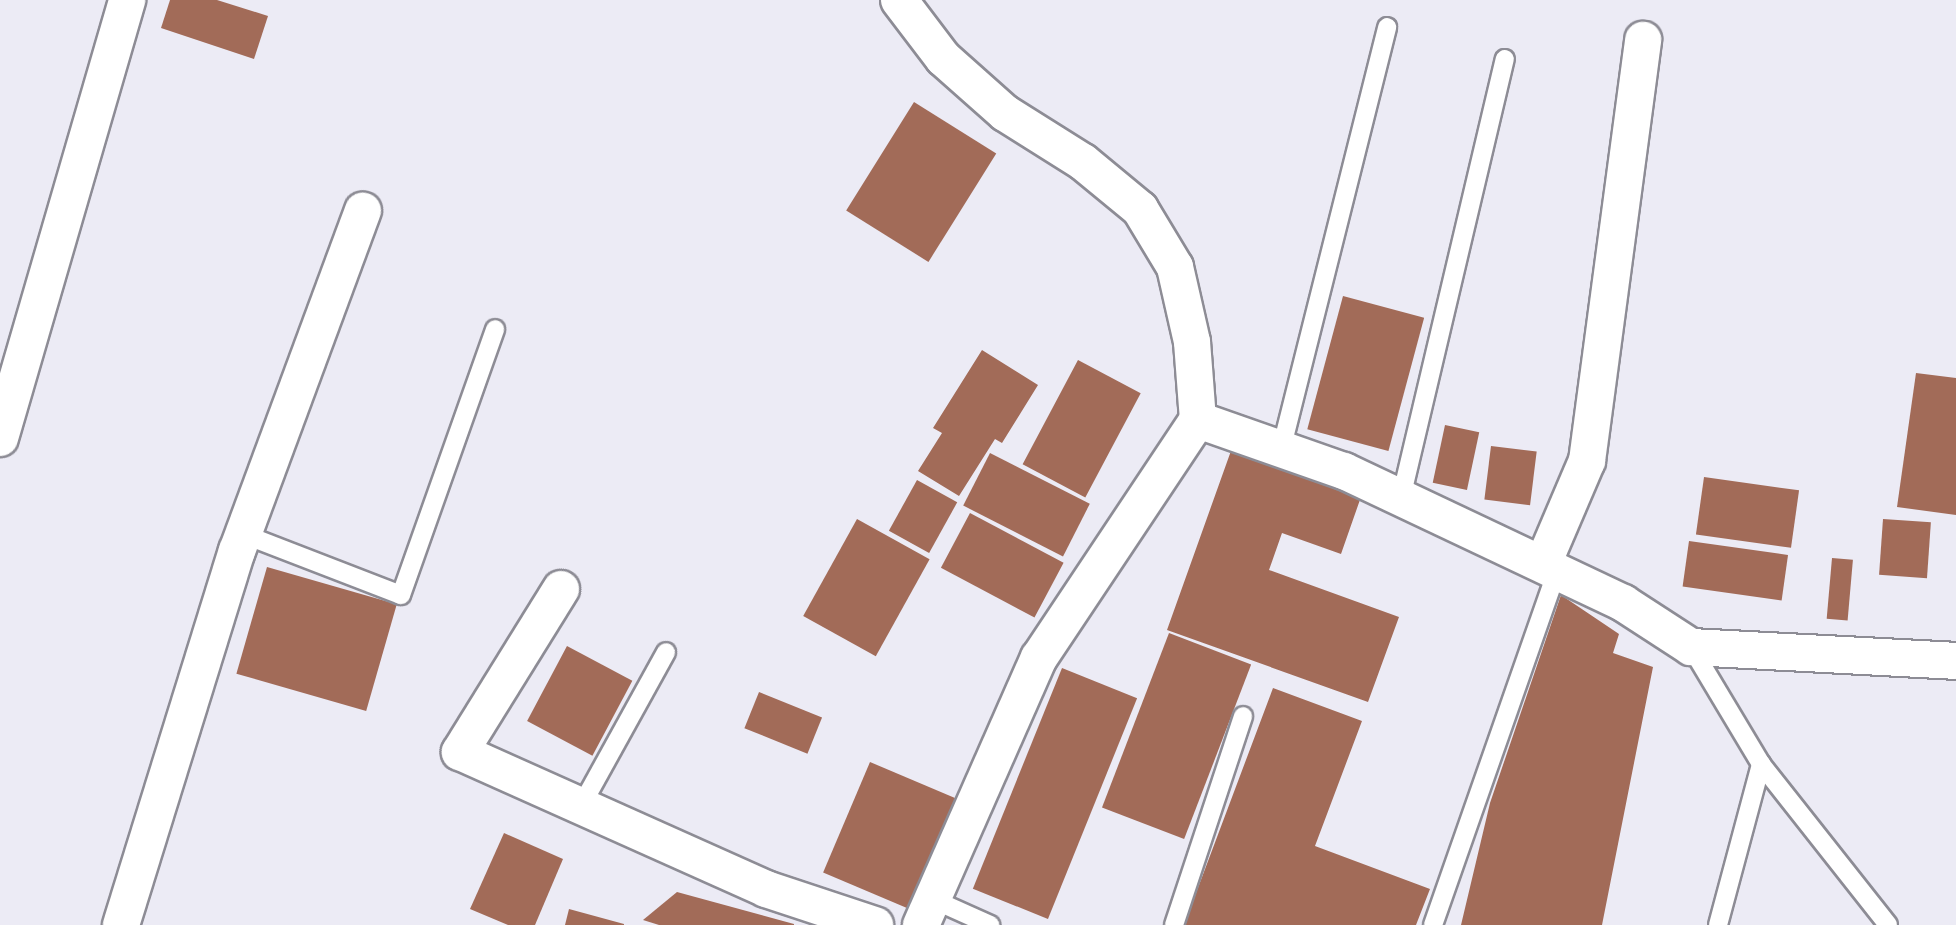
<!DOCTYPE html>
<html>
<head>
<meta charset="utf-8">
<style>
	body { margin:0 }
	#map { position:relative; width:1956px; height:925px; overflow:hidden; background:#ecebf5; font-family:"IBM Plex Sans",sans-serif }
	div>[style] { position:absolute }
	.building>* { inset:0; background:#a26b58; transform-origin:0 0 }
	.roads { filter:drop-shadow(2px 0 #8d8c95) drop-shadow(-2px 0 #8d8c95) drop-shadow(0 2px #8d8c95) drop-shadow(0 -2px #8d8c95) }
	.service>* { height:18px; margin:-9px; padding:0 9px; transform-origin:9px; border-radius:9px; background:#fff }
	.minor>* { height:36px; margin:-18px; padding:0 18px; transform-origin:18px; border-radius:18px; background:#fff }
	span { translate:-50% -50%; white-space:nowrap; text-align:center; line-height:1.15; -webkit-text-stroke:7px #faf9ff; paint-order:stroke }
</style>
</head>
<body>
<div id="map">
	<div class="building">
		<div style="clip-path:polygon(170px 0,217px 0,268px 16px,254px 59px,161px 28px)"></div>
		<div style="left:914px;top:102px;width:97px;height:128px;rotate:32deg"></div>
		<div style="left:1343px;top:296px;width:84px;height:138px;rotate:15deg"></div>
		<div style="clip-path:polygon(982px 350px,1038px 385px,1002px 443px,995px 439px,959px 496px,918px 471px,942px 433px,933px 428px)"></div>
		<div style="left:1078px;top:360px;width:71px;height:118px;rotate:28deg"></div>
		<div style="clip-path:polygon(1916px 373px,1956px 378px,1956px 515px,1897px 507px)"></div>
		<div style="left:1445px;top:425px;width:35px;height:59px;rotate:12deg"></div>
		<div style="left:1491px;top:446px;width:46px;height:54px;rotate:7deg"></div>
		<div style="clip-path:polygon(1232px 448px,1362px 494px,1341px 554px,1282px 533px,1269px 570px,1399px 617px,1368px 702px,1167px 630px)"></div>
		<div style="left:990px;top:453px;width:112px;height:59px;rotate:27deg"></div>
		<div style="left:1704px;top:477px;width:96px;height:58px;rotate:8deg"></div>
		<div style="left:917px;top:480px;width:46px;height:58px;rotate:29deg"></div>
		<div style="left:970px;top:513px;width:106px;height:62px;rotate:28deg"></div>
		<div style="left:857px;top:519px;width:83px;height:111px;rotate:29deg"></div>
		<div style="left:1883px;top:519px;width:48px;height:56px;rotate:4deg"></div>
		<div style="left:1689px;top:541px;width:100px;height:46px;rotate:8deg"></div>
		<div style="left:1832px;top:558px;width:21px;height:61px;rotate:5deg"></div>
		<div style="left:267px;top:567px;width:135px;height:111px;rotate:16deg"></div>
		<div style="clip-path:polygon(1561px 595px,1619px 634px,1613px 653px,1653px 667px,1602px 925px,1461px 925px,1490px 803px)"></div>
		<div style="left:1169px;top:633px;width:88px;height:187px;rotate:21deg"></div>
		<div style="left:567px;top:646px;width:74px;height:85px;rotate:28deg"></div>
		<div style="left:1062px;top:668px;width:81px;height:238px;rotate:22deg"></div>
		<div style="clip-path:polygon(1273px 688px,1362px 721px,1315px 846px,1430px 889px,1416px 925px,1184px 925px)"></div>
		<div style="left:759px;top:692px;width:68px;height:39px;rotate:22deg"></div>
		<div style="left:870px;top:762px;width:100px;height:120px;rotate:23deg"></div>
		<div style="clip-path:polygon(504px 833px,563px 859px,535px 925px,508px 925px,470px 909px)"></div>
		<div style="clip-path:polygon(677px 892px,794px 924px,794px 925px,659px 925px,643px 920px)"></div>
		<div style="clip-path:polygon(569px 909px,624px 924px,624px 925px,565px 925px)"></div>
	</div>
	<div class="roads">
		<div class="service">
			<div style="left:1281px;top:450px;width:436px;rotate:-75.9deg"></div>
			<div style="left:1401px;top:498px;width:451px;rotate:-76.7deg"></div>
			<div style="left:243px;top:534px;width:169px;rotate:21.1deg"></div>
			<div style="left:401px;top:595px;width:282px;rotate:-70.5deg"></div>
			<div style="left:1691px;top:647px;width:136px;rotate:59.1deg"></div>
			<div style="left:1761px;top:764px;width:205px;rotate:51.7deg"></div>
			<div style="left:580px;top:808px;width:178px;rotate:-61.1deg"></div>
			<div style="left:932px;top:899px;width:64px;rotate:24.1deg"></div>
			<div style="left:1174px;top:925px;width:220px;rotate:-71.7deg"></div>
			<div style="left:1433px;top:925px;width:375px;rotate:-70.7deg"></div>
			<div style="left:1718px;top:925px;width:167px;rotate:-75deg"></div>
		</div>
		<div class="minor">
			<div style="left:899px;top:0;width:73px;rotate:52.8deg"></div>
			<div style="left:943px;top:58px;width:83px;rotate:41.6deg"></div>
			<div style="left:1005px;top:113px;width:92px;rotate:32.1deg"></div>
			<div style="left:1083px;top:162px;width:74px;rotate:39.5deg"></div>
			<div style="left:1140px;top:209px;width:68px;rotate:58.9deg"></div>
			<div style="left:1175px;top:267px;width:77px;rotate:77.2deg"></div>
			<div style="left:1192px;top:342px;width:78px;rotate:85.6deg"></div>
			<div style="left:1198px;top:420px;width:155px;rotate:19.3deg"></div>
			<div style="left:1344px;top:471px;width:309px;rotate:25.3deg"></div>
			<div style="left:1623px;top:603px;width:81px;rotate:32.9deg"></div>
			<div style="left:1691px;top:647px;width:265px;rotate:3deg"></div>
			<div style="left:0;top:438px;width:456px;rotate:-73.8deg"></div>
			<div style="left:1543px;top:564px;width:112px;rotate:-66.9deg"></div>
			<div style="left:1587px;top:461px;width:425px;rotate:-82.4deg"></div>
			<div style="left:561px;top:589px;width:192px;rotate:121.8deg"></div>
			<div style="left:460px;top:752px;width:335px;rotate:24.1deg"></div>
			<div style="left:766px;top:889px;width:115px;rotate:18.3deg"></div>
			<div style="left:121px;top:925px;width:392px;rotate:-72.8deg"></div>
			<div style="left:237px;top:551px;width:363px;rotate:-69.7deg"></div>
			<div style="left:921px;top:925px;width:292px;rotate:-66.2deg"></div>
			<div style="left:1039px;top:658px;width:286px;rotate:-56.3deg"></div>
		</div>
	</div>
</div>
</body>
</html>
